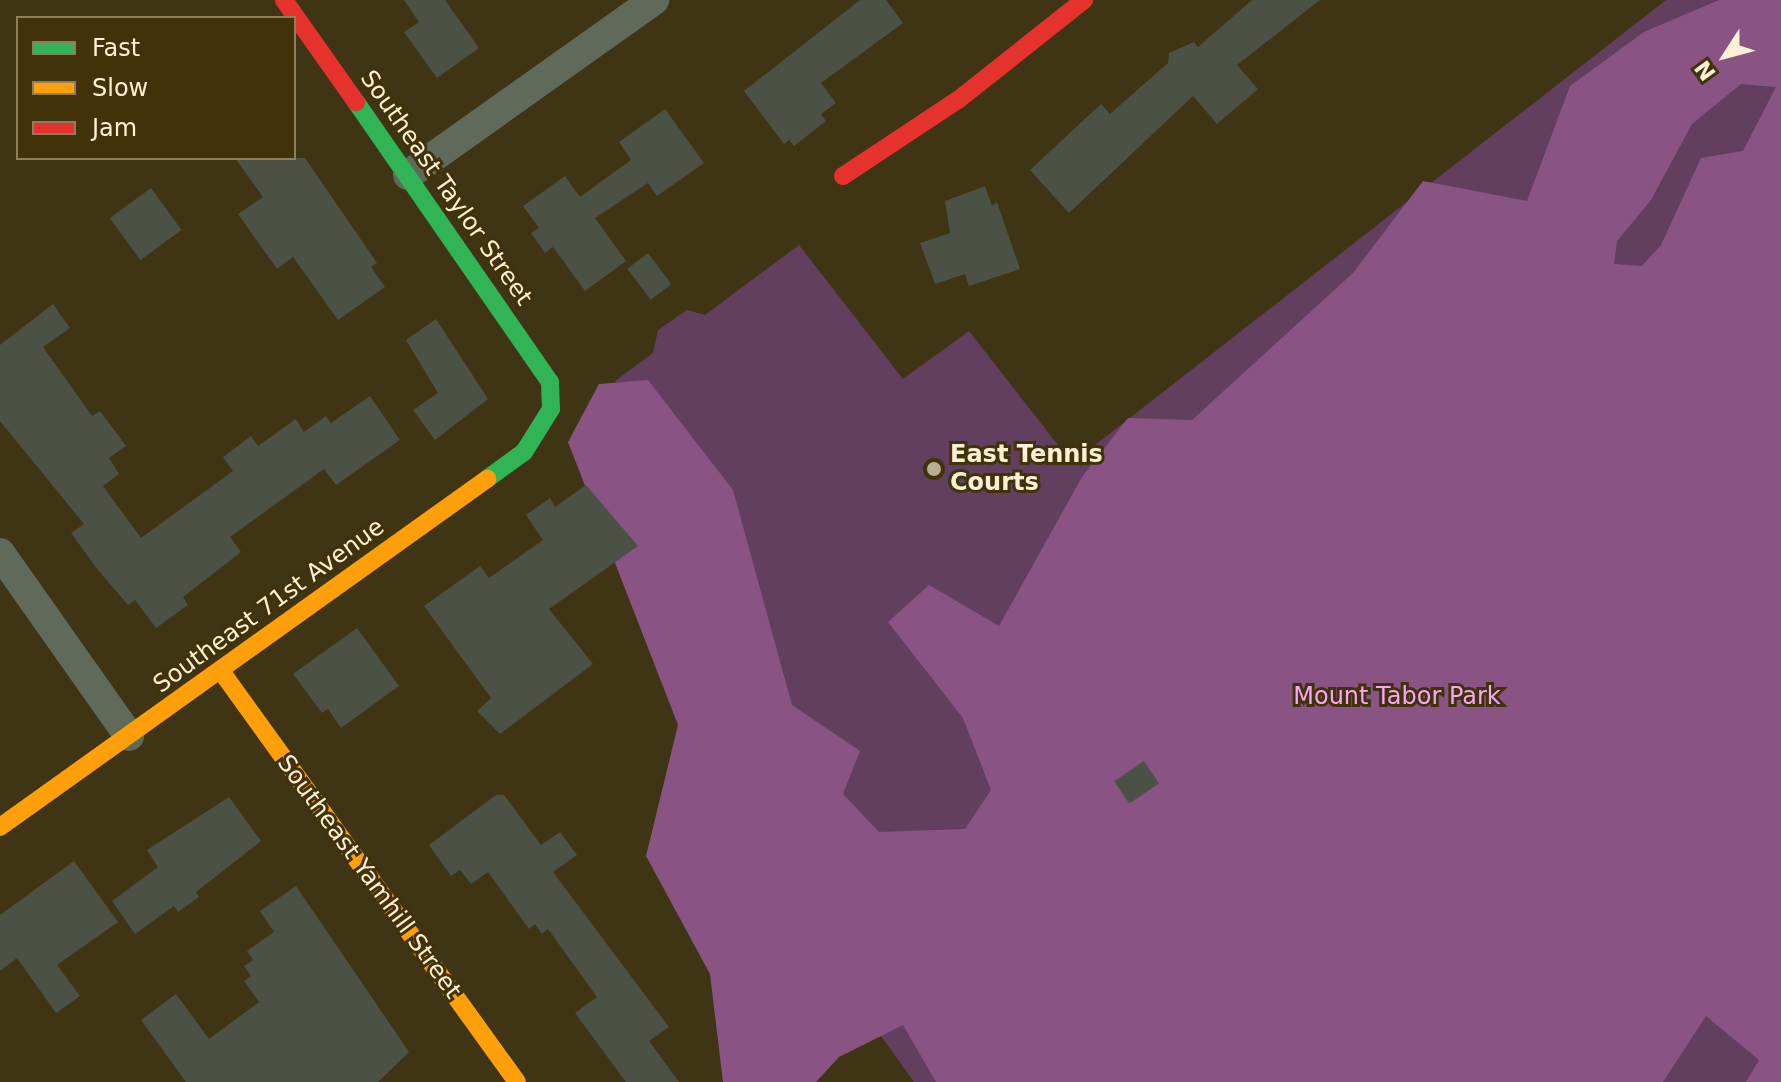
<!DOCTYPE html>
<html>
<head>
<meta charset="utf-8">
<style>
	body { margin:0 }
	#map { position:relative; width:1781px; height:1082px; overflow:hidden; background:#3f3414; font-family:"DejaVu Sans",sans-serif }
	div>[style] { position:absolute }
	.green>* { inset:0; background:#623f5e }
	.forest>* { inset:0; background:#895484 }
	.building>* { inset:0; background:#4b5145; transform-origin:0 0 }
	.street>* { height:30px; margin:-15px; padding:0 15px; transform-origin:15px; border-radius:15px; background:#5f6a5a }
	.fast>* { height:18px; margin:-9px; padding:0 9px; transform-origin:9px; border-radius:9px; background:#30b455 }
	.slow>* { height:18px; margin:-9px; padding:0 9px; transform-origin:9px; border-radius:9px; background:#ff9f0a }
	.jam>* { height:18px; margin:-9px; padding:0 9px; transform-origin:9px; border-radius:9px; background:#e5322d }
	.dots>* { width:22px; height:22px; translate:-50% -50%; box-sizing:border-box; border:4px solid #42320a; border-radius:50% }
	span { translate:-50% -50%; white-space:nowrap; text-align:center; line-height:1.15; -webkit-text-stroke:6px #42320a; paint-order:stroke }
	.street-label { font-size:24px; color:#fdf0d6 }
	.poi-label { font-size:24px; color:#fdf0d6; font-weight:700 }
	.left { translate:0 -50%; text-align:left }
	.park-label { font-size:24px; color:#f7a5fa }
	.legend { position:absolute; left:16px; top:16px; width:280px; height:144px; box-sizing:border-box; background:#42320a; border:2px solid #8d7e5c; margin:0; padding:10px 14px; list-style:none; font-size:24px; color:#fdf0d6 }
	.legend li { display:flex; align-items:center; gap:16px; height:40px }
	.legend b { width:40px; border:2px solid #8d7e5c }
	.north { position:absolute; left:1685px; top:16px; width:80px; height:80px; -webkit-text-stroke:6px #42320a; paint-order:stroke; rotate:234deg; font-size:22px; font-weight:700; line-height:32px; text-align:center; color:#fdf0d6 }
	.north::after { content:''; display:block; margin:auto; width:28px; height:36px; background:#fdf0d6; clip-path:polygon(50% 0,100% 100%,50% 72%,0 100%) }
</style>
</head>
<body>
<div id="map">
	<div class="green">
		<div style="clip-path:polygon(1666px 0,1781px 0,1781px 1082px,914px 1082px,697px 780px,633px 407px,615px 381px,653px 353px,658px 330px,687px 310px,705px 315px,799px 245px,903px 379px,969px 331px,1072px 463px)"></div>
	</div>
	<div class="forest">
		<div style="clip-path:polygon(evenodd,1719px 0,1781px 0,1781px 1082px,1746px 1082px,1759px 1060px,1706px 1016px,1663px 1082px,936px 1082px,903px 1025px,839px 1057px,816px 1082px,723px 1082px,710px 974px,646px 856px,678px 725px,568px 442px,599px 384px,648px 380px,733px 490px,792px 705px,860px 751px,843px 794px,879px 832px,965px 829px,991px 790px,963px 718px,888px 622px,929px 585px,999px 626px,1082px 477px,1128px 418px,1192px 420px,1353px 273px,1423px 181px,1527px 201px,1570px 86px,1644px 32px,1719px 0,1741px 84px,1776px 87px,1743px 151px,1701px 158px,1661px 245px,1642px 266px,1614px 264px,1617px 241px,1651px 200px,1692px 124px,1741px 84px)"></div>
	</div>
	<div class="building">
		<div style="clip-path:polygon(404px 0,445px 0,479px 48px,437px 78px,404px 32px,419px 22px)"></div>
		<div style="clip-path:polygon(860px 0,886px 0,903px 23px,821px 83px,836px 103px,821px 114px,826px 121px,794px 146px,789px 140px,784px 144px,744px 91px)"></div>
		<div style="clip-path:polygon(1252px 0,1320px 0,1237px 65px,1258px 89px,1217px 124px,1193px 96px,1069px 213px,1030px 170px,1101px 104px,1110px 114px,1168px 63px,1169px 53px,1194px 42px,1198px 47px)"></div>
		<div style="clip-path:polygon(665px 109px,704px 163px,657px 196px,648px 183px,595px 218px,626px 261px,585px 291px,553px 247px,545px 253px,531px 233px,539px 228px,523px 206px,565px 176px,580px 197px,631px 160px,619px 142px)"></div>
		<div style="clip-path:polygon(235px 158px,305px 158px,377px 263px,371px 267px,385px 287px,338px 320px,293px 257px,277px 269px,238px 214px,263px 197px)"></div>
		<div style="clip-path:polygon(985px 186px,992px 206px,997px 202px,1020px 269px,969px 286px,965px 274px,935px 284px,920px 243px,950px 233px,945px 201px)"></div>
		<div style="left:151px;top:188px;width:52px;height:51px;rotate:54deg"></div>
		<div style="left:648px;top:253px;width:39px;height:26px;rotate:53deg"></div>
		<div style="clip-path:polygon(53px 304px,70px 328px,43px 347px,92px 416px,100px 411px,126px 446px,109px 458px,119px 474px,103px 486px,141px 538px,233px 471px,223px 457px,251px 436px,258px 446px,296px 419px,304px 432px,326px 416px,331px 423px,370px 396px,400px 440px,336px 485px,324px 469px,230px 537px,241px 552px,183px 597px,188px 605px,156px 628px,135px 600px,128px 605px,98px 570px,71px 533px,84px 524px,0 421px,0 345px)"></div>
		<div style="clip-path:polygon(436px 319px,488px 399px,435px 440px,413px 410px,438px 393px,406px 340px)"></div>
		<div style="clip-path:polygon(586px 485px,638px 546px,549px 609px,593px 664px,500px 734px,477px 711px,491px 698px,424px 606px,480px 566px,489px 578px,543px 540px,526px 515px,550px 498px,555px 507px)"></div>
		<div style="clip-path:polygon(357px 628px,399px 686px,341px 728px,328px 709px,322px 713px,293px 674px)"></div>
		<div style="left:1144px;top:761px;width:27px;height:36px;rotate:56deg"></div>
		<div style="clip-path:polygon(496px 795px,504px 795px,541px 845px,560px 832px,577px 855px,553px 872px,669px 1027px,649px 1041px,679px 1082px,626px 1082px,575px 1013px,597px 997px,548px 929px,542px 934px,535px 924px,529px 929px,488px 872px,471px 884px,460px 870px,451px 876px,429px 845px)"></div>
		<div style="clip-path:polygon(229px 797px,261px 841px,196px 892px,199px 897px,178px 912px,174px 906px,135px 934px,112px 901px,158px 867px,147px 850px)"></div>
		<div style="clip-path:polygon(74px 861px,118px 922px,57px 965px,80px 996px,56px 1013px,17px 958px,0 971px,0 915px)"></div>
		<div style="clip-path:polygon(296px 886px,409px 1052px,378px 1082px,186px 1082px,141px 1020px,176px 994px,209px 1039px,259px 1002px,244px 981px,251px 976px,244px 966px,253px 960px,247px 951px,274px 932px,260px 911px)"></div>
	</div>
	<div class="street">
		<div style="left:408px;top:175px;width:302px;rotate:-35.4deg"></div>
		<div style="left:0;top:553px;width:224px;rotate:54.8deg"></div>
	</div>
	<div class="fast">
		<div style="left:356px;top:102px;width:341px;rotate:55.3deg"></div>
		<div style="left:550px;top:382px;width:27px;rotate:88deg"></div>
		<div style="left:551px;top:409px;width:51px;rotate:122.1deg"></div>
		<div style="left:524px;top:452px;width:46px;rotate:143.9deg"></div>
	</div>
	<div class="slow">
		<div style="left:221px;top:671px;width:506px;rotate:54.24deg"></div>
		<div style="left:0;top:827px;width:599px;rotate:-35.55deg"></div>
	</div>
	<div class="jam">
		<div style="left:284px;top:0;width:125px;rotate:54.8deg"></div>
		<div style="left:843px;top:176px;width:138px;rotate:-33.5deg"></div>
		<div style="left:958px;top:100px;width:161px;rotate:-38.4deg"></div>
	</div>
	<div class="dots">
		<div style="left:934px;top:469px;background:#baae92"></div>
	</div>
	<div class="street-label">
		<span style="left:446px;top:188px;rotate:55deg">Southeast Taylor Street</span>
		<span style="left:269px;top:606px;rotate:-36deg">Southeast 71st Avenue</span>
		<span style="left:369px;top:877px;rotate:54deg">Southeast Yamhill Street</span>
	</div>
	<div class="poi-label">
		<span class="left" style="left:950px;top:469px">East Tennis<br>Courts</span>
	</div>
	<div class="park-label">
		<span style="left:1397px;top:697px">Mount Tabor Park</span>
	</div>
	<ul class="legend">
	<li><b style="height:10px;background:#30b455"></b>Fast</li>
	<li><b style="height:10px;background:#ff9f0a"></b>Slow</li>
	<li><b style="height:10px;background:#e5322d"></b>Jam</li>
	</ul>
	<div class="north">N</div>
</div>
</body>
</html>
